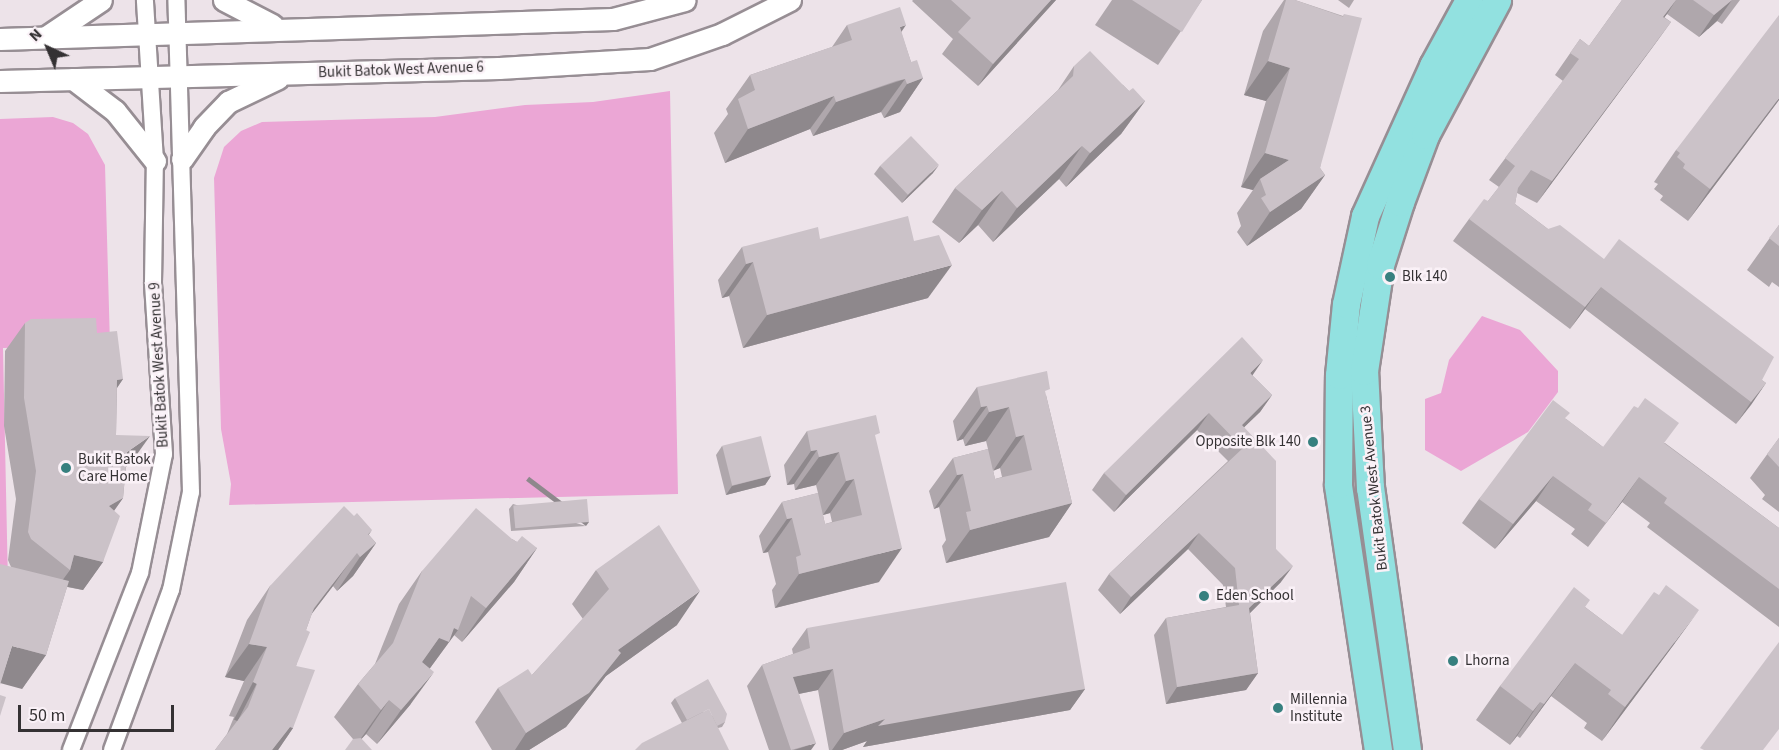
<!DOCTYPE html>
<html>
<head>
<meta charset="utf-8">
<style>
	body { margin:0 }
	#map { position:relative; width:1779px; height:750px; overflow:hidden; background:#ede3e9; font-family:"Source Sans 3",sans-serif }
	div>[style] { position:absolute }
	.green>* { inset:0; background:#eba6d5 }
	.roads { filter:drop-shadow(2px 0 #978e94) drop-shadow(-2px 0 #978e94) drop-shadow(0 2px #978e94) drop-shadow(0 -2px #978e94) }
	.minor>* { height:16px; margin:-8px; padding:0 8px; transform-origin:8px; border-radius:8px; background:#fff }
	.tertiary>* { height:21px; margin:-10.5px; padding:0 10.5px; transform-origin:10.5px; border-radius:10.5px; background:#fff }
	.primary>* { height:27px; margin:-13.5px; padding:0 13.5px; transform-origin:13.5px; border-radius:13.5px; background:#92e1e0 }
	.wall>* { inset:0; background:#afa7ac }
	.shaded-wall>* { inset:0; background:#8e888c; transform-origin:0 0 }
	.building>* { inset:0; background:#cbc2c8; transform-origin:0 0 }
	.dots>* { width:16px; height:16px; translate:-50% -50%; box-sizing:border-box; border:3px solid #faf1f7; border-radius:50% }
	span { translate:-50% -50%; white-space:nowrap; text-align:center; line-height:1.15; -webkit-text-stroke:5px #faf1f7; paint-order:stroke }
	.street-label { font-size:15px; color:#343133 }
	.poi-label { font-size:15px; color:#343133 }
	.left { translate:0 -50%; text-align:left }
	.right { translate:-100% -50%; text-align:right }
	.north { position:absolute; left:18px; top:18px; width:60px; height:60px; -webkit-text-stroke:4px #faf1f7; paint-order:stroke; rotate:316deg; font-size:16px; font-weight:700; line-height:24px; text-align:center; color:#343133 }
	.north::after { content:''; display:block; margin:auto; width:21px; height:27px; background:#343133; clip-path:polygon(50% 0,100% 100%,50% 72%,0 100%) }
	.scale { position:absolute; left:18px; top:705px; width:156px; height:27px; box-sizing:border-box; border:3px solid #343133; border-top:0; padding-left:8px; font-size:18px; line-height:21px; white-space:nowrap; color:#343133; -webkit-text-stroke:4px #faf1f7; paint-order:stroke }
</style>
</head>
<body>
<div id="map">
	<div class="green">
		<div style="clip-path:polygon(670px 91px,678px 494px,229px 505px,231px 484px,221px 429px,214px 178px,224px 147px,241px 131px,262px 122px,435px 117px,525px 105px,593px 102px)"></div>
		<div style="clip-path:polygon(53px 117px,73px 123px,88px 134px,105px 165px,110px 345px,3px 348px,8px 584px,0 582px,0 119px)"></div>
		<div style="clip-path:polygon(1482px 316px,1520px 330px,1558px 371px,1558px 392px,1528px 432px,1461px 471px,1425px 450px,1425px 399px,1441px 393px,1449px 360px)"></div>
	</div>
	<div class="roads">
		<div class="minor">
			<div style="left:71px;top:750px;width:190px;rotate:-68.7deg"></div>
			<div style="left:140px;top:573px;width:121px;rotate:-78.6deg"></div>
			<div style="left:164px;top:454px;width:172px;rotate:-93.7deg"></div>
			<div style="left:153px;top:282px;width:121px;rotate:-89.1deg"></div>
			<div style="left:155px;top:161px;width:161px;rotate:-93.6deg"></div>
			<div style="left:112px;top:750px;width:171px;rotate:-69.8deg"></div>
			<div style="left:171px;top:590px;width:100px;rotate:-78.5deg"></div>
			<div style="left:191px;top:492px;width:492px;rotate:-91.7deg"></div>
		</div>
		<div class="tertiary">
			<div style="left:224px;top:0;width:54px;rotate:27.5deg"></div>
			<div style="left:46px;top:37px;width:66px;rotate:-33.9deg"></div>
			<div style="left:0;top:39px;width:613px;rotate:-1.87deg"></div>
			<div style="left:613px;top:19px;width:74px;rotate:-14.8deg"></div>
			<div style="left:73px;top:79px;width:53px;rotate:37.3deg"></div>
			<div style="left:115px;top:111px;width:64px;rotate:51.3deg"></div>
			<div style="left:0;top:81px;width:499px;rotate:-1.5deg"></div>
			<div style="left:499px;top:68px;width:151px;rotate:-3.4deg"></div>
			<div style="left:650px;top:59px;width:76px;rotate:-19.1deg"></div>
			<div style="left:722px;top:34px;width:76px;rotate:-26.6deg"></div>
			<div style="left:182px;top:159px;width:39px;rotate:-55deg"></div>
			<div style="left:204px;top:127px;width:35px;rotate:-46deg"></div>
			<div style="left:228px;top:102px;width:55px;rotate:-25.6deg"></div>
		</div>
		<div class="primary">
			<div style="left:1378px;top:750px;width:269px;rotate:-98.6deg"></div>
			<div style="left:1338px;top:484px;width:109px;rotate:-89.5deg"></div>
			<div style="left:1339px;top:375px;width:71px;rotate:-84.4deg"></div>
			<div style="left:1346px;top:304px;width:90px;rotate:-77.8deg"></div>
			<div style="left:1365px;top:216px;width:165px;rotate:-65.6deg"></div>
			<div style="left:1433px;top:66px;width:75px;rotate:-61.4deg"></div>
			<div style="left:1407px;top:750px;width:265px;rotate:-98deg"></div>
			<div style="left:1370px;top:488px;width:117px;rotate:-92.9deg"></div>
			<div style="left:1364px;top:371px;width:107px;rotate:-81.4deg"></div>
			<div style="left:1380px;top:265px;width:66px;rotate:-72.4deg"></div>
			<div style="left:1400px;top:202px;width:72px;rotate:-69.5deg"></div>
			<div style="left:1425px;top:135px;width:153px;rotate:-61.9deg"></div>
		</div>
	</div>
	<div class="wall">
		<div style="clip-path:polygon(913px 0,1056px 0,978px 86px,942px 54px,953px 39px,912px 1px)"></div>
		<div style="clip-path:polygon(1112px 0,1202px 0,1158px 65px,1095px 25px)"></div>
		<div style="clip-path:polygon(1284px 0,1295px 0,1343px 16px,1344px 14px,1320px 168px,1325px 175px,1301px 209px,1247px 246px,1237px 232px,1241px 226px,1237px 213px,1253px 190px,1241px 187px,1266px 101px,1244px 95px,1263px 31px)"></div>
		<div style="clip-path:polygon(1338px 0,1354px 0,1349px 8px)"></div>
		<div style="clip-path:polygon(1622px 0,1740px 0,1722px 24px,1717px 21px,1699px 37px,1667px 14px,1664px 17px,1671px 22px,1537px 203px,1517px 193px,1515px 204px,1548px 229px,1766px 383px,1736px 424px,1585px 309px,1570px 329px,1453px 241px,1469px 219px,1488px 201px,1499px 187px,1489px 180px,1563px 81px,1555px 75px,1580px 39px,1589px 46px)"></div>
		<div style="clip-path:polygon(847px 25px,901px 32px,911px 62px,923px 78px,900px 112px,884px 118px,881px 112px,872px 115px,813px 136px,810px 129px,725px 163px,714px 133px,728px 114px,726px 109px,750px 75px,832px 47px)"></div>
		<div style="clip-path:polygon(1074px 66px,1123px 85px,1129px 91px,1145px 101px,1121px 134px,1066px 187px,1059px 179px,993px 242px,978px 225px,959px 243px,932px 222px,955px 188px,1058px 90px)"></div>
		<div style="clip-path:polygon(1779px 100px,1688px 221px,1660px 200px,1663px 196px,1654px 189px,1658px 184px,1654px 182px,1676px 150px)"></div>
		<div style="clip-path:polygon(880px 166px,933px 173px,902px 203px,874px 174px)"></div>
		<div style="clip-path:polygon(1779px 225px,1779px 287px,1772px 282px,1769px 287px,1747px 270px)"></div>
		<div style="clip-path:polygon(820px 239px,928px 298px,743px 348px,729px 296px,722px 298px,718px 280px,742px 247px)"></div>
		<div style="clip-path:polygon(25px 323px,97px 333px,123px 379px,117px 388px,116px 435px,130px 464px,126px 467px,123px 498px,114px 511px,103px 562px,83px 590px,67px 587px,46px 655px,22px 689px,11px 567px,8px 560px,16px 499px,4px 426px,5px 351px)"></div>
		<div style="clip-path:polygon(1252px 375px,1272px 395px,1260px 412px,1244px 427px,1276px 549px,1281px 582px,1250px 613px,1258px 673px,1246px 690px,1166px 704px,1154px 635px,1166px 618px,1226px 607px,1223px 585px,1188px 549px,1120px 614px,1098px 590px,1109px 574px,1228px 461px,1197px 430px,1114px 512px,1092px 490px,1104px 473px)"></div>
		<div style="clip-path:polygon(evenodd,977px 387px,1046px 395px,1072px 503px,1049px 537px,946px 563px,942px 546px,946px 540px,939px 507px,934px 509px,929px 491px,953px 458px,988px 449px,986px 441px,965px 446px,963px 439px,957px 441px,953px 421px,977px 387px,1000px 468px,1002px 477px,995px 479px,993px 470px,1000px 468px)"></div>
		<div style="clip-path:polygon(1566px 419px,1603px 447px,1665px 443px,1779px 528px,1779px 627px,1647px 527px,1650px 523px,1622px 502px,1588px 547px,1571px 534px,1575px 529px,1536px 501px,1495px 549px,1462px 523px,1479px 499px)"></div>
		<div style="clip-path:polygon(evenodd,807px 431px,876px 440px,879px 582px,775px 608px,772px 590px,776px 584px,768px 552px,763px 553px,759px 536px,782px 502px,818px 493px,816px 485px,795px 490px,794px 484px,787px 485px,784px 465px,807px 431px,830px 513px,832px 522px,825px 524px,823px 515px,830px 513px)"></div>
		<div style="clip-path:polygon(1779px 438px,1779px 512px,1762px 499px,1765px 495px,1750px 478px)"></div>
		<div style="clip-path:polygon(722px 446px,771px 476px,765px 485px,726px 495px,716px 455px)"></div>
		<div style="clip-path:polygon(513px 504px,586px 526px,511px 531px,509px 509px)"></div>
		<div style="clip-path:polygon(369px 535px,376px 543px,353px 576px,337px 591px,333px 586px,312px 613px,306px 630px,296px 666px,293px 728px,278px 750px,215px 750px,227px 734px,234px 717px,229px 716px,244px 681px,225px 677px,247px 620px,270px 586px)"></div>
		<div style="clip-path:polygon(512px 539px,517px 542px,537px 548px,514px 582px,462px 642px,454px 635px,430px 668px,410px 705px,377px 744px,366px 734px,361px 739px,353px 739px,334px 717px,358px 684px,375px 664px,399px 604px,422px 571px)"></div>
		<div style="clip-path:polygon(596px 570px,677px 625px,606px 676px,566px 727px,529px 750px,492px 750px,475px 722px,498px 688px,532px 675px,583px 619px,572px 604px)"></div>
		<div style="clip-path:polygon(1585px 607px,1622px 635px,1675px 643px,1602px 741px,1584px 728px,1587px 723px,1551px 696px,1520px 738px,1517px 736px,1510px 745px,1476px 720px,1500px 686px)"></div>
		<div style="clip-path:polygon(807px 628px,1085px 689px,1070px 710px,863px 747px,867px 741px,842px 750px,829px 750px,818px 690px,799px 694px,811px 750px,769px 750px,747px 686px,762px 665px,793px 654px,792px 649px)"></div>
		<div style="clip-path:polygon(675px 698px,725px 722px,722px 727px,718px 728px,682px 723px,671px 703px)"></div>
	</div>
	<div class="shaded-wall">
		<div style="clip-path:polygon(1051px 0,1056px 0,978px 86px,993px 64px)"></div>
		<div style="clip-path:polygon(1676px 0,1667px 14px,1648px 39px,1663px 17px)"></div>
		<div style="clip-path:polygon(1732px 0,1717px 21px,1699px 37px,1714px 15px)"></div>
		<div style="clip-path:polygon(1671px 22px,1655px 44px,1537px 203px,1552px 181px)"></div>
		<div style="clip-path:polygon(906px 25px,883px 59px,900px 27px)"></div>
		<div style="clip-path:polygon(1268px 61px,1290px 68px,1266px 101px,1244px 95px)"></div>
		<div style="clip-path:polygon(923px 78px,900px 112px,884px 118px,907px 84px)"></div>
		<div style="clip-path:polygon(905px 79px,881px 112px,813px 136px,836px 102px)"></div>
		<div style="clip-path:polygon(834px 96px,810px 129px,725px 163px,748px 129px)"></div>
		<div style="clip-path:polygon(1779px 98px,1779px 100px,1688px 221px,1710px 189px)"></div>
		<div style="clip-path:polygon(1145px 101px,1121px 134px,1066px 187px,1090px 153px)"></div>
		<div style="clip-path:polygon(1082px 146px,1059px 179px,993px 242px,1017px 208px)"></div>
		<div style="clip-path:polygon(1265px 153px,1289px 160px,1260px 179px,1253px 190px,1241px 187px)"></div>
		<div style="clip-path:polygon(939px 165px,933px 173px,902px 203px,908px 195px)"></div>
		<div style="clip-path:polygon(1325px 175px,1301px 209px,1247px 246px,1270px 212px)"></div>
		<div style="clip-path:polygon(1002px 191px,978px 225px,959px 243px,982px 210px)"></div>
		<div style="clip-path:polygon(753px 262px,729px 296px,722px 298px,746px 264px)"></div>
		<div style="clip-path:polygon(952px 265px,928px 298px,743px 348px,767px 315px)"></div>
		<div style="clip-path:polygon(1601px 287px,1585px 309px,1570px 329px,1585px 307px)"></div>
		<div style="clip-path:polygon(1263px 360px,1252px 376px,1250px 373px)"></div>
		<div style="clip-path:polygon(123px 379px,103px 408px,117px 380px)"></div>
		<div style="clip-path:polygon(1766px 383px,1751px 405px,1736px 424px,1751px 402px)"></div>
		<div style="clip-path:polygon(1272px 395px,1260px 412px,1233px 438px,1242px 425px)"></div>
		<div style="clip-path:polygon(987px 406px,963px 439px,957px 441px,981px 407px)"></div>
		<div style="clip-path:polygon(1009px 407px,986px 441px,965px 446px,989px 412px)"></div>
		<div style="clip-path:polygon(1209px 413px,1197px 430px,1114px 512px,1126px 495px)"></div>
		<div style="clip-path:polygon(1024px 435px,1000px 468px,993px 471px,1016px 437px)"></div>
		<div style="clip-path:polygon(150px 436px,130px 464px,107px 480px,127px 452px)"></div>
		<div style="clip-path:polygon(817px 450px,794px 484px,787px 485px,811px 451px)"></div>
		<div style="clip-path:polygon(839px 452px,816px 485px,795px 490px,819px 457px)"></div>
		<div style="clip-path:polygon(963px 474px,939px 507px,934px 509px,957px 475px)"></div>
		<div style="clip-path:polygon(771px 476px,765px 485px,726px 495px,732px 486px)"></div>
		<div style="clip-path:polygon(1553px 476px,1536px 501px,1495px 549px,1513px 524px)"></div>
		<div style="clip-path:polygon(1639px 477px,1622px 502px,1588px 547px,1606px 523px)"></div>
		<div style="clip-path:polygon(854px 479px,830px 513px,823px 515px,846px 481px)"></div>
		<div style="clip-path:polygon(123px 498px,103px 526px,109px 506px)"></div>
		<div style="clip-path:polygon(1072px 503px,1049px 537px,946px 563px,970px 530px)"></div>
		<div style="clip-path:polygon(792px 518px,768px 552px,763px 553px,787px 519px)"></div>
		<div style="left:589px;top:522px;width:5px;height:75px;rotate:127deg"></div>
		<div style="clip-path:polygon(372px 530px,333px 586px,291px 641px,368px 534px)"></div>
		<div style="clip-path:polygon(1199px 533px,1188px 549px,1120px 614px,1131px 597px)"></div>
		<div style="clip-path:polygon(376px 543px,353px 576px,337px 591px,360px 557px)"></div>
		<div style="clip-path:polygon(537px 548px,514px 582px,462px 642px,486px 608px)"></div>
		<div style="clip-path:polygon(902px 548px,879px 582px,775px 608px,799px 574px)"></div>
		<div style="clip-path:polygon(74px 555px,103px 562px,83px 590px,59px 585px,70px 570px)"></div>
		<div style="clip-path:polygon(1293px 566px,1281px 582px,1238px 625px,1249px 608px)"></div>
		<div style="clip-path:polygon(700px 591px,677px 625px,606px 676px,566px 727px,529px 750px,515px 750px,526px 733px,618px 650px)"></div>
		<div style="clip-path:polygon(1699px 610px,1675px 643px,1602px 741px,1625px 707px)"></div>
		<div style="clip-path:polygon(454px 628px,458px 630px,425px 675px,422px 662px,439px 638px)"></div>
		<div style="clip-path:polygon(249px 644px,267px 647px,244px 681px,225px 677px)"></div>
		<div style="clip-path:polygon(12px 646px,46px 655px,22px 689px,0 683px)"></div>
		<div style="clip-path:polygon(1575px 663px,1551px 696px,1520px 738px,1544px 704px)"></div>
		<div style="clip-path:polygon(833px 669px,818px 690px,778px 698px,793px 677px)"></div>
		<div style="clip-path:polygon(434px 672px,410px 705px,377px 744px,401px 710px)"></div>
		<div style="clip-path:polygon(1258px 673px,1246px 690px,1166px 704px,1177px 687px)"></div>
		<div style="left:253px;top:682px;width:4px;height:42px;rotate:27deg"></div>
		<div style="clip-path:polygon(1085px 689px,1070px 710px,863px 747px,867px 741px,842px 750px,832px 750px,844px 733px,885px 719px)"></div>
		<div style="clip-path:polygon(389px 700px,366px 734px,357px 744px,381px 710px)"></div>
		<div style="clip-path:polygon(1540px 702px,1517px 736px,1510px 745px,1533px 711px)"></div>
		<div style="clip-path:polygon(290px 727px,293px 728px,278px 750px,272px 750px)"></div>
		<div style="clip-path:polygon(816px 743px,811px 750px,794px 750px)"></div>
	</div>
	<div class="building">
		<div style="clip-path:polygon(951px 0,1051px 0,993px 64px,958px 32px,971px 18px)"></div>
		<div style="clip-path:polygon(1132px 0,1202px 0,1182px 32px)"></div>
		<div style="clip-path:polygon(1286px 0,1295px 0,1344px 17px,1344px 14px,1362px 18px,1320px 168px,1325px 175px,1270px 212px,1261px 198px,1266px 195px,1260px 179px,1289px 160px,1265px 153px,1290px 68px,1268px 61px)"></div>
		<div style="clip-path:polygon(1622px 0,1676px 0,1663px 17px,1671px 22px,1552px 181px,1531px 170px,1518px 188px,1515px 204px,1548px 229px,1560px 225px,1604px 259px,1619px 239px,1774px 357px,1762px 380px,1766px 383px,1751px 402px,1601px 287px,1585px 307px,1469px 219px,1484px 199px,1488px 201px,1515px 166px,1505px 158px,1579px 59px,1570px 53px,1580px 39px,1589px 46px)"></div>
		<div style="clip-path:polygon(1693px 0,1732px 0,1714px 15px)"></div>
		<div style="clip-path:polygon(900px 7px,906px 25px,900px 27px,911px 62px,917px 60px,923px 78px,907px 84px,905px 79px,896px 81px,836px 102px,834px 96px,748px 129px,738px 99px,755px 90px,750px 75px,852px 40px,847px 25px)"></div>
		<div style="clip-path:polygon(1779px 15px,1779px 98px,1710px 189px,1683px 168px,1685px 164px,1677px 157px,1680px 153px,1676px 150px)"></div>
		<div style="clip-path:polygon(1090px 51px,1123px 85px,1129px 91px,1133px 88px,1145px 101px,1090px 153px,1082px 146px,1017px 208px,1002px 191px,982px 210px,955px 188px,1073px 76px,1074px 66px)"></div>
		<div style="left:911px;top:136px;width:40px;height:43px;rotate:46deg"></div>
		<div style="clip-path:polygon(908px 216px,914px 241px,939px 235px,952px 265px,767px 315px,753px 262px,746px 264px,742px 247px,818px 227px,820px 239px)"></div>
		<div style="clip-path:polygon(1779px 225px,1779px 246px,1769px 238px)"></div>
		<div style="clip-path:polygon(96px 318px,97px 333px,117px 331px,123px 379px,117px 380px,116px 435px,150px 436px,127px 452px,123px 498px,109px 506px,120px 516px,103px 562px,74px 555px,70px 570px,31px 539px,28px 532px,36px 471px,24px 398px,25px 323px,31px 319px)"></div>
		<div style="clip-path:polygon(1242px 337px,1263px 360px,1250px 373px,1272px 395px,1242px 425px,1276px 461px,1276px 549px,1293px 566px,1249px 608px,1258px 673px,1177px 687px,1166px 618px,1239px 605px,1235px 568px,1199px 533px,1131px 597px,1109px 574px,1243px 448px,1209px 413px,1126px 495px,1104px 473px)"></div>
		<div style="clip-path:polygon(1047px 371px,1050px 389px,1045px 391px,1072px 503px,970px 530px,966px 512px,971px 511px,963px 474px,957px 475px,953px 458px,988px 449px,995px 479px,1032px 470px,1024px 435px,1016px 437px,1009px 407px,989px 412px,987px 406px,981px 407px,977px 387px)"></div>
		<div style="clip-path:polygon(1645px 398px,1679px 423px,1664px 443px,1779px 528px,1779px 589px,1664px 503px,1667px 498px,1639px 477px,1606px 523px,1588px 510px,1592px 504px,1553px 476px,1513px 524px,1479px 499px,1553px 400px,1570px 413px,1565px 418px,1603px 447px,1634px 406px,1638px 408px)"></div>
		<div style="clip-path:polygon(876px 415px,880px 433px,875px 435px,902px 548px,799px 574px,796px 557px,801px 555px,792px 518px,787px 519px,782px 502px,818px 493px,825px 524px,862px 515px,854px 479px,846px 481px,839px 452px,819px 457px,817px 450px,811px 451px,807px 431px)"></div>
		<div style="left:761px;top:436px;width:41px;height:40px;rotate:76deg"></div>
		<div style="clip-path:polygon(1779px 438px,1779px 467px,1767px 454px)"></div>
		<div style="left:587px;top:499px;width:23px;height:74px;rotate:85deg"></div>
		<div style="clip-path:polygon(344px 506px,354px 516px,357px 513px,372px 530px,368px 534px,376px 543px,360px 557px,357px 553px,314px 608px,306px 630px,310px 632px,296px 666px,315px 670px,293px 728px,290px 727px,272px 750px,215px 750px,248px 707px,257px 684px,253px 682px,267px 647px,249px 644px,270px 586px)"></div>
		<div style="clip-path:polygon(476px 508px,512px 539px,517px 542px,522px 536px,537px 548px,486px 608px,471px 596px,458px 630px,454px 628px,449px 642px,439px 638px,422px 662px,434px 672px,401px 710px,389px 700px,381px 710px,358px 684px,393px 643px,422px 571px)"></div>
		<div style="clip-path:polygon(659px 525px,700px 591px,618px 650px,621px 653px,589px 693px,526px 733px,498px 688px,528px 669px,532px 675px,609px 589px,596px 570px)"></div>
		<div style="clip-path:polygon(0 564px,69px 581px,46px 655px,12px 646px,0 685px)"></div>
		<div style="clip-path:polygon(1066px 582px,1085px 689px,878px 726px,885px 719px,844px 733px,833px 669px,793px 677px,816px 743px,791px 750px,762px 665px,810px 648px,807px 628px)"></div>
		<div style="clip-path:polygon(1666px 585px,1699px 610px,1625px 707px,1608px 694px,1611px 690px,1575px 663px,1544px 704px,1540px 702px,1533px 711px,1500px 686px,1574px 587px,1590px 600px,1585px 607px,1622px 635px,1654px 592px,1659px 595px)"></div>
		<div style="clip-path:polygon(1779px 642px,1779px 729px,1763px 750px,1704px 750px,1700px 748px)"></div>
		<div style="clip-path:polygon(708px 679px,727px 714px,725px 722px,717px 726px,709px 709px,687px 720px,675px 698px)"></div>
		<div style="clip-path:polygon(0 695px,6px 697px,0 716px)"></div>
		<div style="clip-path:polygon(709px 709px,729px 750px,635px 750px,642px 743px)"></div>
		<div style="clip-path:polygon(361px 738px,372px 750px,345px 750px,353px 739px)"></div>
	</div>
	<div class="dots">
		<div style="left:1390px;top:277px;background:#37807f"></div>
		<div style="left:1313px;top:442px;background:#37807f"></div>
		<div style="left:66px;top:468px;background:#37807f"></div>
		<div style="left:1204px;top:596px;background:#37807f"></div>
		<div style="left:1453px;top:661px;background:#37807f"></div>
		<div style="left:1278px;top:708px;background:#37807f"></div>
	</div>
	<div class="street-label">
		<span style="left:401px;top:70px;rotate:-2deg">Bukit Batok West Avenue 6</span>
		<span style="left:159px;top:365px;rotate:-93deg">Bukit Batok West Avenue 9</span>
		<span style="left:1374px;top:488px;rotate:-96deg">Bukit Batok West Avenue 3</span>
	</div>
	<div class="poi-label">
		<span class="left" style="left:1402px;top:277px">Blk 140</span>
		<span class="right" style="left:1301px;top:442px">Opposite Blk 140</span>
		<span class="left" style="left:78px;top:468px">Bukit Batok<br>Care Home</span>
		<span class="left" style="left:1216px;top:596px">Eden School</span>
		<span class="left" style="left:1465px;top:661px">Lhorna</span>
		<span class="left" style="left:1290px;top:708px">Millennia<br>Institute</span>
	</div>
	<div class="north">N</div>
	<div class="scale">50 m</div>
</div>
</body>
</html>
